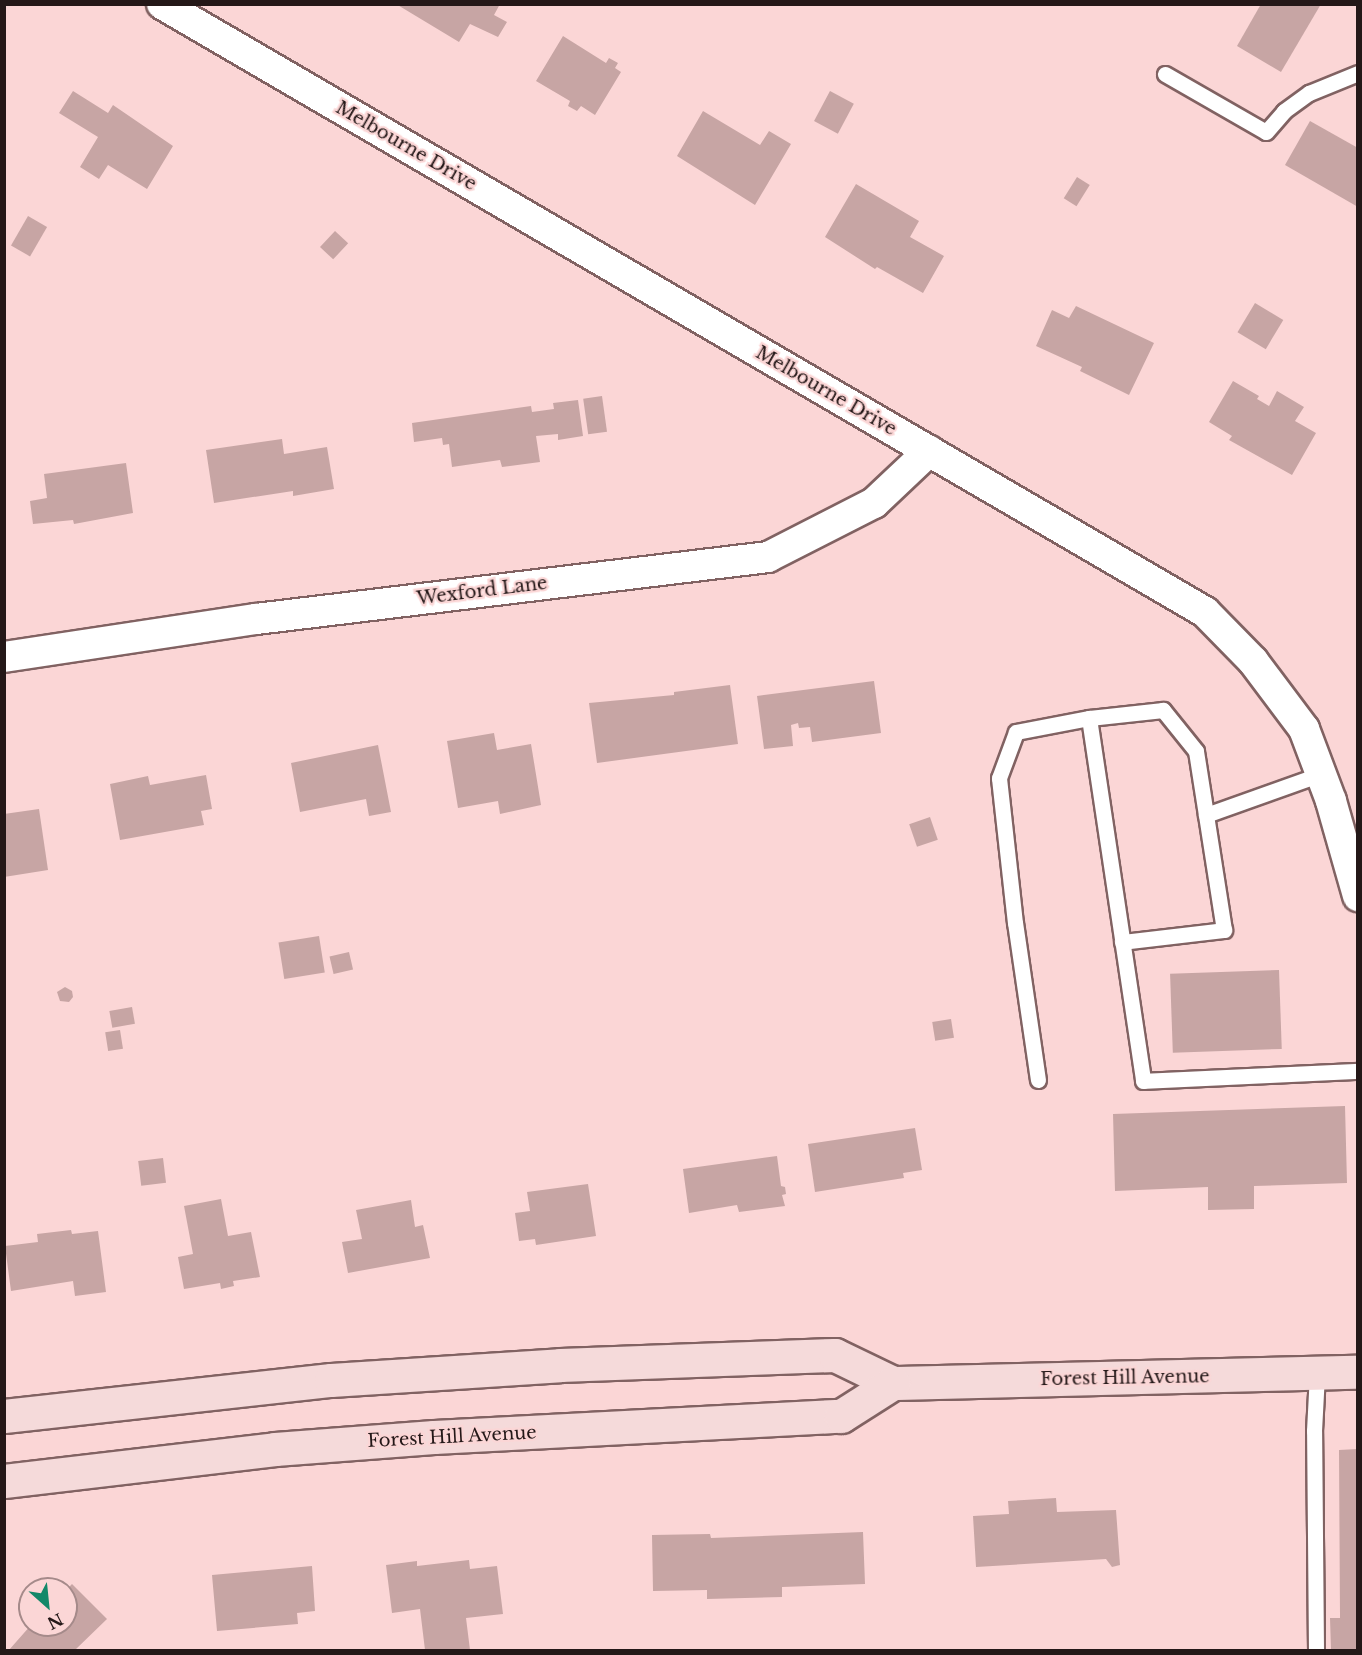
<!DOCTYPE html>
<html>
<head>
<meta charset="utf-8">
<style>
	body { margin:0 }
	#map { position:relative; width:1362px; height:1655px; overflow:hidden; background:#fbd6d6; font-family:"Libre Baskerville",serif }
	div>[style] { position:absolute }
	.building>* { inset:0; background:#c7a5a4; transform-origin:0 0 }
	.roads { filter:drop-shadow(2px 0 #816262) drop-shadow(-2px 0 #816262) drop-shadow(0 2px #816262) drop-shadow(0 -2px #816262) }
	.lane>* { height:15px; margin:-7.5px; padding:0 7.5px; transform-origin:7.5px; border-radius:7.5px; background:#fff }
	.street>* { height:30px; margin:-15px; padding:0 15px; transform-origin:15px; border-radius:15px; background:#fff }
	.secondary>* { height:33px; margin:-16.5px; padding:0 16.5px; transform-origin:16.5px; border-radius:16.5px; background:#f5dada }
	span { translate:-50% -50%; white-space:nowrap; text-align:center; line-height:1.15; -webkit-text-stroke:4.5px #fbd6d6; paint-order:stroke }
	.street-label { font-size:18px; color:#241818 }
	.frame { position:absolute; inset:0; border:6px solid #241818; pointer-events:none }
	.north { position:absolute; left:18px; top:1577px; width:60px; height:60px; box-sizing:border-box; background:#fbd6d6; border:2px solid #a58a8a; border-radius:50%; rotate:153deg; font-size:16px; font-weight:700; line-height:24px; text-align:center; color:#241818 }
	.north::after { content:''; display:block; margin:auto; width:21px; height:27px; background:#138869; clip-path:polygon(50% 0,100% 100%,50% 72%,0 100%) }
</style>
</head>
<body>
<div id="map">
	<div class="building">
		<div style="clip-path:polygon(396px 4px,500px 4px,494px 15px,507px 22px,498px 37px,470px 24px,459px 42px)"></div>
		<div style="clip-path:polygon(1261px 4px,1321px 4px,1281px 72px,1237px 46px)"></div>
		<div style="clip-path:polygon(563px 36px,606px 63px,609px 58px,618px 63px,615px 68px,621px 72px,595px 115px,581px 106px,577px 111px,568px 106px,570px 101px,536px 81px)"></div>
		<div style="clip-path:polygon(73px 91px,108px 113px,113px 105px,173px 146px,147px 189px,108px 165px,99px 179px,80px 167px,98px 137px,59px 113px)"></div>
		<div style="left:830px;top:91px;width:27px;height:34px;rotate:28deg"></div>
		<div style="clip-path:polygon(703px 111px,760px 145px,769px 131px,791px 144px,755px 205px,677px 156px)"></div>
		<div style="clip-path:polygon(1310px 121px,1358px 148px,1358px 207px,1285px 165px)"></div>
		<div style="left:1077px;top:177px;width:15px;height:25px;rotate:32deg"></div>
		<div style="clip-path:polygon(856px 184px,919px 221px,910px 237px,944px 256px,923px 293px,877px 267px,875px 269px,825px 237px)"></div>
		<div style="left:28px;top:216px;width:22px;height:34px;rotate:30deg"></div>
		<div style="left:335px;top:231px;width:18px;height:22px;rotate:43deg"></div>
		<div style="left:1255px;top:303px;width:33px;height:34px;rotate:31deg"></div>
		<div style="clip-path:polygon(1076px 306px,1154px 343px,1129px 395px,1080px 371px,1082px 367px,1036px 346px,1052px 310px,1069px 318px)"></div>
		<div style="clip-path:polygon(1233px 381px,1259px 396px,1257px 399px,1269px 406px,1277px 391px,1304px 407px,1295px 421px,1316px 433px,1292px 475px,1229px 440px,1232px 436px,1209px 422px)"></div>
		<div style="left:602px;top:396px;width:36px;height:19px;rotate:82deg"></div>
		<div style="clip-path:polygon(578px 400px,583px 436px,558px 440px,558px 434px,536px 436px,540px 462px,502px 467px,500px 460px,452px 467px,449px 444px,443px 445px,442px 438px,414px 442px,412px 423px,531px 406px,532px 412px,554px 409px,553px 403px)"></div>
		<div style="clip-path:polygon(282px 439px,284px 454px,327px 447px,334px 489px,293px 496px,293px 491px,214px 503px,206px 450px)"></div>
		<div style="clip-path:polygon(126px 463px,133px 513px,74px 524px,73px 520px,33px 524px,30px 501px,47px 498px,44px 474px)"></div>
		<div style="clip-path:polygon(874px 681px,881px 733px,812px 742px,810px 727px,799px 728px,798px 723px,791px 725px,793px 746px,764px 749px,757px 696px)"></div>
		<div style="clip-path:polygon(730px 685px,738px 744px,597px 763px,589px 703px,674px 695px,674px 692px)"></div>
		<div style="clip-path:polygon(494px 733px,497px 750px,531px 744px,541px 805px,500px 814px,498px 801px,458px 808px,447px 741px)"></div>
		<div style="clip-path:polygon(378px 745px,391px 812px,369px 816px,366px 799px,300px 812px,291px 763px)"></div>
		<div style="clip-path:polygon(206px 775px,212px 809px,201px 811px,204px 825px,120px 840px,110px 784px,148px 776px,150px 785px)"></div>
		<div style="clip-path:polygon(39px 809px,48px 870px,4px 877px,4px 814px)"></div>
		<div style="left:930px;top:817px;width:24px;height:22px;rotate:71deg"></div>
		<div style="left:319px;top:936px;width:37px;height:41px;rotate:81deg"></div>
		<div style="left:349px;top:952px;width:18px;height:20px;rotate:77deg"></div>
		<div style="left:1279px;top:970px;width:79px;height:109px;rotate:88deg"></div>
		<div style="clip-path:polygon(65px 987px,72px 991px,73px 997px,69px 1002px,60px 1001px,57px 992px)"></div>
		<div style="left:132px;top:1007px;width:17px;height:23px;rotate:80deg"></div>
		<div style="left:951px;top:1019px;width:19px;height:19px;rotate:81deg"></div>
		<div style="left:120px;top:1030px;width:19px;height:15px;rotate:81deg"></div>
		<div style="clip-path:polygon(1345px 1106px,1347px 1183px,1254px 1186px,1254px 1209px,1208px 1210px,1208px 1187px,1115px 1191px,1113px 1114px)"></div>
		<div style="clip-path:polygon(915px 1128px,922px 1170px,903px 1173px,904px 1178px,815px 1192px,808px 1144px)"></div>
		<div style="clip-path:polygon(777px 1156px,781px 1186px,785px 1187px,786px 1194px,782px 1195px,785px 1206px,739px 1212px,737px 1205px,689px 1213px,683px 1169px)"></div>
		<div style="left:163px;top:1158px;width:25px;height:25px;rotate:83deg"></div>
		<div style="clip-path:polygon(588px 1184px,596px 1236px,536px 1245px,535px 1239px,519px 1241px,515px 1213px,530px 1211px,527px 1192px)"></div>
		<div style="clip-path:polygon(221px 1199px,228px 1236px,251px 1232px,260px 1277px,233px 1281px,234px 1286px,221px 1289px,220px 1283px,184px 1289px,178px 1257px,193px 1254px,184px 1206px)"></div>
		<div style="clip-path:polygon(411px 1200px,415px 1227px,423px 1225px,430px 1258px,348px 1273px,342px 1242px,362px 1239px,356px 1210px)"></div>
		<div style="clip-path:polygon(71px 1230px,72px 1234px,98px 1231px,106px 1292px,75px 1296px,73px 1281px,11px 1291px,5px 1246px,38px 1242px,37px 1234px)"></div>
		<div style="clip-path:polygon(1358px 1449px,1358px 1650px,1331px 1650px,1330px 1618px,1340px 1618px,1339px 1450px)"></div>
		<div style="clip-path:polygon(1056px 1498px,1057px 1512px,1116px 1510px,1120px 1565px,1112px 1567px,1106px 1559px,976px 1567px,973px 1516px,1009px 1514px,1008px 1501px)"></div>
		<div style="clip-path:polygon(863px 1532px,865px 1584px,782px 1587px,782px 1597px,707px 1599px,707px 1590px,653px 1591px,652px 1535px,710px 1534px,711px 1538px)"></div>
		<div style="clip-path:polygon(469px 1560px,470px 1569px,497px 1566px,503px 1614px,466px 1618px,470px 1650px,425px 1650px,420px 1609px,392px 1613px,386px 1565px,417px 1561px,417px 1566px)"></div>
		<div style="clip-path:polygon(312px 1566px,315px 1611px,297px 1613px,298px 1624px,217px 1631px,212px 1575px)"></div>
		<div style="clip-path:polygon(72px 1584px,107px 1619px,75px 1650px,9px 1650px,31px 1625px,66px 1625px,66px 1590px)"></div>
	</div>
	<div class="roads">
		<div class="lane">
			<div style="left:1165px;top:74px;width:116px;rotate:29.9deg"></div>
			<div style="left:1266px;top:132px;width:28px;rotate:-49deg"></div>
			<div style="left:1284px;top:111px;width:31px;rotate:-36deg"></div>
			<div style="left:1309px;top:93px;width:53px;rotate:-22.2deg"></div>
			<div style="left:1206px;top:815px;width:122px;rotate:-19.6deg"></div>
			<div style="left:1122px;top:942px;width:103px;rotate:-6.7deg"></div>
			<div style="left:1224px;top:930px;width:181px;rotate:-98.9deg"></div>
			<div style="left:1196px;top:751px;width:53px;rotate:-128.8deg"></div>
			<div style="left:1163px;top:710px;width:74px;rotate:173.8deg"></div>
			<div style="left:1089px;top:718px;width:367px;rotate:81.5deg"></div>
			<div style="left:1143px;top:1081px;width:215px;rotate:-2.7deg"></div>
			<div style="left:1038px;top:1080px;width:159px;rotate:-98.3deg"></div>
			<div style="left:1015px;top:923px;width:146px;rotate:-96.3deg"></div>
			<div style="left:999px;top:778px;width:49px;rotate:-69.7deg"></div>
			<div style="left:1016px;top:732px;width:74px;rotate:-10.9deg"></div>
			<div style="left:1316px;top:1650px;width:219px;rotate:-90.5deg"></div>
			<div style="left:1314px;top:1431px;width:58px;rotate:-87deg"></div>
		</div>
		<div class="street">
			<div style="left:162px;top:4px;width:1207px;rotate:30.24deg"></div>
			<div style="left:1205px;top:612px;width:69px;rotate:45.6deg"></div>
			<div style="left:1253px;top:661px;width:85px;rotate:53.1deg"></div>
			<div style="left:1304px;top:729px;width:77px;rotate:69.4deg"></div>
			<div style="left:1331px;top:801px;width:99px;rotate:74.1deg"></div>
			<div style="left:4px;top:657px;width:255px;rotate:-8.6deg"></div>
			<div style="left:256px;top:619px;width:516px;rotate:-6.9deg"></div>
			<div style="left:768px;top:557px;width:119px;rotate:-27deg"></div>
			<div style="left:874px;top:503px;width:76px;rotate:-43.4deg"></div>
		</div>
		<div class="secondary">
			<div style="left:4px;top:1416px;width:329px;rotate:-6.3deg"></div>
			<div style="left:331px;top:1380px;width:229px;rotate:-3.7deg"></div>
			<div style="left:560px;top:1365px;width:275px;rotate:-2.1deg"></div>
			<div style="left:835px;top:1355px;width:64px;rotate:25.8deg"></div>
			<div style="left:893px;top:1383px;width:465px;rotate:-1.4deg"></div>
			<div style="left:4px;top:1481px;width:273px;rotate:-6.7deg"></div>
			<div style="left:275px;top:1449px;width:159px;rotate:-4.3deg"></div>
			<div style="left:434px;top:1437px;width:408px;rotate:-3deg"></div>
			<div style="left:841px;top:1416px;width:62px;rotate:-32.4deg"></div>
		</div>
	</div>
	<div class="street-label">
		<span style="left:406px;top:146px;rotate:30deg">Melbourne Drive</span>
		<span style="left:826px;top:391px;rotate:30deg">Melbourne Drive</span>
		<span style="left:482px;top:591px;rotate:-7deg">Wexford Lane</span>
		<span style="left:1125px;top:1378px;rotate:-1deg">Forest Hill Avenue</span>
		<span style="left:452px;top:1437px;rotate:-3deg">Forest Hill Avenue</span>
	</div>
	<div class="frame"></div>
	<div class="north">N</div>
</div>
</body>
</html>
